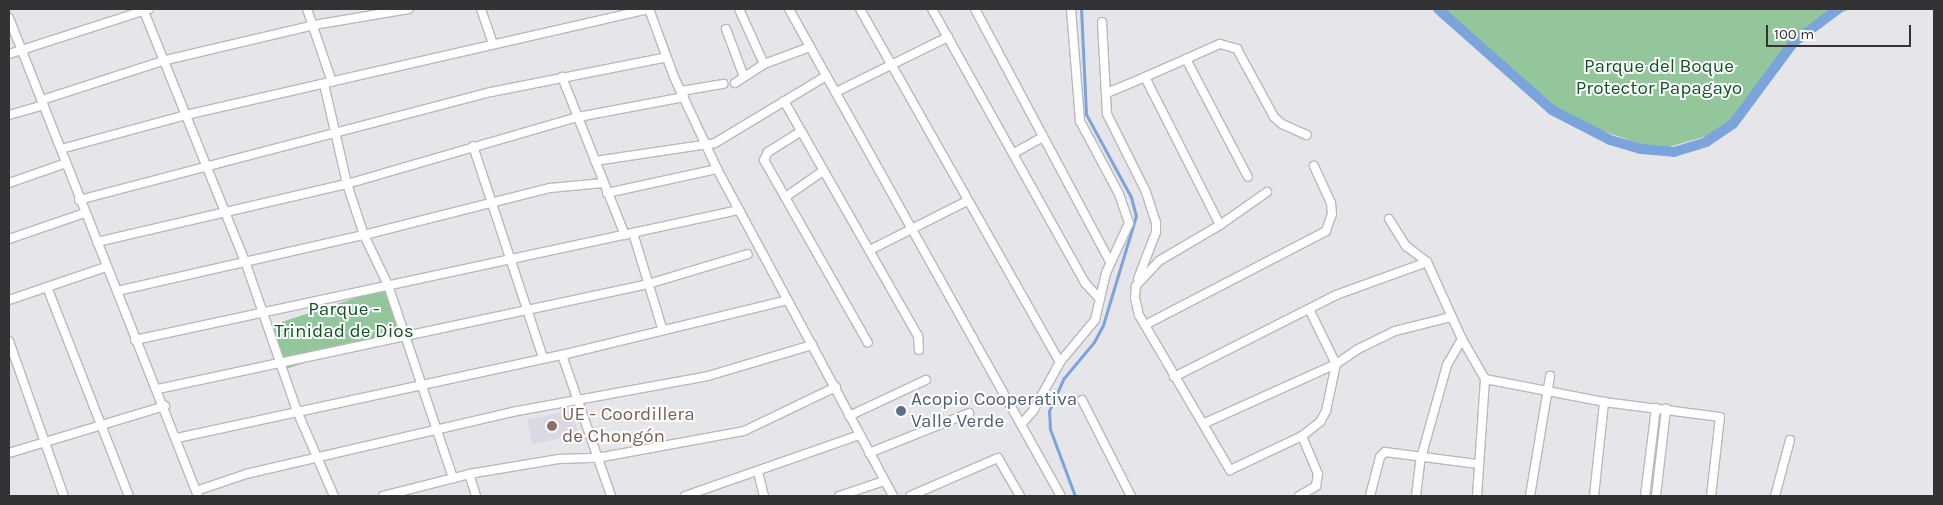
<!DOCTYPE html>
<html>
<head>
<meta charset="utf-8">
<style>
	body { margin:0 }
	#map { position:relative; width:1943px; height:505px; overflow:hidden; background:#e6e5ea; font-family:Karla,sans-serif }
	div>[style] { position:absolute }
	.built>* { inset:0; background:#dad8e2; transform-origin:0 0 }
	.green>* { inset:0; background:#93c79b; transform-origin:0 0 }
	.stream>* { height:3px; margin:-1.5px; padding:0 1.5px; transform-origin:1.5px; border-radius:1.5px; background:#7ba3dc }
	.canal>* { height:10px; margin:-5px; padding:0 5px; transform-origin:5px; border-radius:5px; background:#7ba3dc }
	.roads { filter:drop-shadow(1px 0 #b9b8bc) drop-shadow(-1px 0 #b9b8bc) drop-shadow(0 1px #b9b8bc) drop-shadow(0 -1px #b9b8bc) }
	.minor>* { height:8px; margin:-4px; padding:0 4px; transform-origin:4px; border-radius:4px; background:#fff }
	.dots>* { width:14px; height:14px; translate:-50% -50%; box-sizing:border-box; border:2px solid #fff; border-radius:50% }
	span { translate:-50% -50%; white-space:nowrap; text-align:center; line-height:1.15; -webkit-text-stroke:4px #fff; paint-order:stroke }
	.park-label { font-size:19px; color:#105425 }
	.service-label { font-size:19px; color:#4e5e75 }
	.left { translate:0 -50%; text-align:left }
	.education-label { font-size:19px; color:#785e54 }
	.frame { position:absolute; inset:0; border:10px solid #333335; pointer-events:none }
	.scale { position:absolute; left:1766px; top:25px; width:145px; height:22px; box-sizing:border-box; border:2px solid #333335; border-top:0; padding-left:6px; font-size:15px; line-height:18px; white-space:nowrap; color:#333335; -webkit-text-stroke:4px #fff; paint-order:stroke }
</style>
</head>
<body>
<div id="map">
	<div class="built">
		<div style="left:573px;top:410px;width:25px;height:47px;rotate:78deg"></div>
	</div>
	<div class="green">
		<div style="clip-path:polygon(1439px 9px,1850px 9px,1817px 23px,1721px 132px,1658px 150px,1565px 118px)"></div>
		<div style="left:386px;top:288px;width:46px;height:121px;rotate:72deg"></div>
	</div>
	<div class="stream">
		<div style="left:1075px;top:496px;width:72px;rotate:-110.5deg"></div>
		<div style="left:1050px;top:429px;width:18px;rotate:-93deg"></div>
		<div style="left:1049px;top:411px;width:36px;rotate:-66deg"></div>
		<div style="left:1064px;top:378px;width:47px;rotate:-50.2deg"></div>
		<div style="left:1094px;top:342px;width:19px;rotate:-62deg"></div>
		<div style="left:1103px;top:325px;width:114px;rotate:-73.2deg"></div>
		<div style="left:1136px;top:216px;width:20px;rotate:-105deg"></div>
		<div style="left:1131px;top:197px;width:94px;rotate:-118.5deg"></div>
		<div style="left:1086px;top:114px;width:105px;rotate:-92.7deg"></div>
	</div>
	<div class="canal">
		<div style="left:1438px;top:9px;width:152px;rotate:41.5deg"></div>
		<div style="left:1552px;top:110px;width:65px;rotate:27.3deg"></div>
		<div style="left:1610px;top:140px;width:32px;rotate:16deg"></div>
		<div style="left:1641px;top:149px;width:33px;rotate:5deg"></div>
		<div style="left:1674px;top:152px;width:34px;rotate:-17deg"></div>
		<div style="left:1706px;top:142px;width:32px;rotate:-34deg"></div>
		<div style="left:1733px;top:124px;width:102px;rotate:-53.4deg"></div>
		<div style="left:1794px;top:42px;width:55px;rotate:-36.9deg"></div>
	</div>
	<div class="roads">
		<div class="minor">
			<div style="left:143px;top:9px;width:272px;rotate:68deg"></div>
			<div style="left:245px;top:261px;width:159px;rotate:70.9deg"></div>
			<div style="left:297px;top:411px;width:93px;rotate:66.5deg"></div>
			<div style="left:307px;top:9px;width:77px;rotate:71.1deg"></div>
			<div style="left:481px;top:9px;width:37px;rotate:71deg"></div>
			<div style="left:649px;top:9px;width:72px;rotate:69.8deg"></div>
			<div style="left:674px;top:77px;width:102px;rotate:64.9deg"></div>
			<div style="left:717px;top:169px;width:371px;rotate:61.7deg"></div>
			<div style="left:739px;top:9px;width:60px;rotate:65.6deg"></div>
			<div style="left:789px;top:9px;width:558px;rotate:60.82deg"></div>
			<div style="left:860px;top:9px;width:406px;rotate:60.5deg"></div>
			<div style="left:932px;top:9px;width:314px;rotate:60.8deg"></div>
			<div style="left:1085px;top:283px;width:22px;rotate:47deg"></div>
			<div style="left:975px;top:9px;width:287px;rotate:61.9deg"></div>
			<div style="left:9px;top:18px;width:514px;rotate:68.43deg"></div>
			<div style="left:1102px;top:22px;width:92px;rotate:86.9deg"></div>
			<div style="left:1107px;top:114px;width:87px;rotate:63.4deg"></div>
			<div style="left:1146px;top:192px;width:32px;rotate:72deg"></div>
			<div style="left:1156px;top:222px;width:10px;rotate:90deg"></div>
			<div style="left:1156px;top:232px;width:50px;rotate:111deg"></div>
			<div style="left:726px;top:29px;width:51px;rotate:69.4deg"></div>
			<div style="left:9px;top:54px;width:147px;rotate:-17.8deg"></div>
			<div style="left:1186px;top:59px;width:37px;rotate:-24deg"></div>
			<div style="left:1220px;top:44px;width:18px;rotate:16deg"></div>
			<div style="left:1237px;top:49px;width:77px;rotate:61.4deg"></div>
			<div style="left:1274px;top:117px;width:11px;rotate:41deg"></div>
			<div style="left:1282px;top:124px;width:27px;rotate:24deg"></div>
			<div style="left:562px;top:77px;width:170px;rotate:68.3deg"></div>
			<div style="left:735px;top:83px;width:35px;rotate:-33deg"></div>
			<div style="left:764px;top:64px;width:49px;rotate:-20.3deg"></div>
			<div style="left:324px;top:84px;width:103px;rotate:77deg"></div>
			<div style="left:347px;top:184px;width:54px;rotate:71.6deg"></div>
			<div style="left:364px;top:235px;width:55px;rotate:64.4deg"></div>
			<div style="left:388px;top:285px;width:204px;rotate:71.4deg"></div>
			<div style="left:681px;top:91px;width:43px;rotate:-9.5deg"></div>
			<div style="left:836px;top:92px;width:125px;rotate:-26.2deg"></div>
			<div style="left:1107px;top:93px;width:41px;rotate:-22.8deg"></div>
			<div style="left:42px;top:100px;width:130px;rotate:-17.9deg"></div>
			<div style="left:166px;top:60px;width:152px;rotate:-13.3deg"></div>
			<div style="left:314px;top:25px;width:96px;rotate:-9.6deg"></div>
			<div style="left:784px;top:101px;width:271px;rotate:60.3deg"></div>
			<div style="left:918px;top:336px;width:14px;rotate:86deg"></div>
			<div style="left:9px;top:115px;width:36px;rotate:-16deg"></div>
			<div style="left:800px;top:132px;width:38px;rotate:148deg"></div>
			<div style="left:768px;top:152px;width:9px;rotate:117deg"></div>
			<div style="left:764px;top:160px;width:210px;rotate:60.4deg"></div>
			<div style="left:473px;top:146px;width:223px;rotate:71.7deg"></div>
			<div style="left:61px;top:149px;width:130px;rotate:-15.2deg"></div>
			<div style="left:186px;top:115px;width:473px;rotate:-12.9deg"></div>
			<div style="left:1014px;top:153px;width:33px;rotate:-29deg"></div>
			<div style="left:595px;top:161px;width:121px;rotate:-8.5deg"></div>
			<div style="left:715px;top:143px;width:130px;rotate:-31.1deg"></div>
			<div style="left:9px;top:183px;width:60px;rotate:-19.3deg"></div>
			<div style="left:1267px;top:192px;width:57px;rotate:144.9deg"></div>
			<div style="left:1220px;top:225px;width:71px;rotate:149.5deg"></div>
			<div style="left:1159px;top:261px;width:34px;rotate:133deg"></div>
			<div style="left:1136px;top:286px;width:12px;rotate:95deg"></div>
			<div style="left:1135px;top:298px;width:17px;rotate:77deg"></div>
			<div style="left:1139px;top:315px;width:180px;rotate:59.6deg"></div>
			<div style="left:1230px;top:470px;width:80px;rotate:-25.3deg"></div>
			<div style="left:1302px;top:436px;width:23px;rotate:-38deg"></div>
			<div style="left:1320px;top:422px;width:13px;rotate:-61deg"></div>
			<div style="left:1326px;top:411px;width:48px;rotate:-78deg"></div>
			<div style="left:1336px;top:364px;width:61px;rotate:-116.1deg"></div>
			<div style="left:607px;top:193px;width:113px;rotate:-12.3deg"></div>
			<div style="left:787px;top:196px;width:44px;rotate:-34.8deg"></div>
			<div style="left:79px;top:200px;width:426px;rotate:-14.7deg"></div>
			<div style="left:491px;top:92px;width:179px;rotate:-11.2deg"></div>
			<div style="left:1389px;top:219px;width:32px;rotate:58deg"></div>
			<div style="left:1406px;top:246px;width:26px;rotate:37deg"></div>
			<div style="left:1427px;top:262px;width:85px;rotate:65.6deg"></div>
			<div style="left:1462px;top:339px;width:46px;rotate:60.1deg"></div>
			<div style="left:1485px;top:379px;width:117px;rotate:93.9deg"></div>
			<div style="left:1220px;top:225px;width:166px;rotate:-116.9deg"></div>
			<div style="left:1145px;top:77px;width:45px;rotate:-23.7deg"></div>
			<div style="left:1186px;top:59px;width:133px;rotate:62.3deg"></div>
			<div style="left:633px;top:233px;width:102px;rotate:73deg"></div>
			<div style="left:9px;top:239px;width:80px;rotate:-18.9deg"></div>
			<div style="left:97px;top:242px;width:257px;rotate:-13.1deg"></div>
			<div style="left:347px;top:184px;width:241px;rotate:-16.2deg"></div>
			<div style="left:578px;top:117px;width:108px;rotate:-10.7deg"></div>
			<div style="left:870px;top:250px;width:109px;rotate:-26.8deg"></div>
			<div style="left:47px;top:287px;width:225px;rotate:68.6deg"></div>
			<div style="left:117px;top:291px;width:253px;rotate:-12.8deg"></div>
			<div style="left:364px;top:235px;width:192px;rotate:-14.2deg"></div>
			<div style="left:550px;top:188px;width:53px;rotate:-5.4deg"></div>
			<div style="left:9px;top:300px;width:102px;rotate:-18.8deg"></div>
			<div style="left:1145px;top:325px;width:204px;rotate:-27.4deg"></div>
			<div style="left:1326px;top:231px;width:18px;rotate:-71deg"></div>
			<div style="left:1332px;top:214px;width:11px;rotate:-95deg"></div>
			<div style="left:1331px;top:203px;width:41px;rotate:-114.7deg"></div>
			<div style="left:135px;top:340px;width:618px;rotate:-12.15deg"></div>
			<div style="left:9px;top:341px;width:164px;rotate:70.5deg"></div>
			<div style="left:562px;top:355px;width:149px;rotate:70.8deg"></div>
			<div style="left:1174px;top:377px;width:182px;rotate:-26.8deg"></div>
			<div style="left:1336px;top:295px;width:97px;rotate:-19.9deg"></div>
			<div style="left:1485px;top:379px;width:121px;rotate:10.9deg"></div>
			<div style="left:1604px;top:402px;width:117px;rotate:7.4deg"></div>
			<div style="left:1720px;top:417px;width:80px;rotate:96.5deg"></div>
			<div style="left:158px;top:389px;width:501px;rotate:-12.09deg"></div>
			<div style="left:648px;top:284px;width:104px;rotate:-16.7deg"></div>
			<div style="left:1082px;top:400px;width:108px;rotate:63deg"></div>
			<div style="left:849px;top:416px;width:85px;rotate:-25.1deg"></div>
			<div style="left:1022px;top:423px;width:16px;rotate:-47deg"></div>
			<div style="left:1033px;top:411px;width:56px;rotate:-61.1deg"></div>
			<div style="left:1060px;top:362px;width:55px;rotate:-50.2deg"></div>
			<div style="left:1095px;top:320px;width:48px;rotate:-76.8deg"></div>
			<div style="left:1106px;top:273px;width:55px;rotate:-65.3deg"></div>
			<div style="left:1129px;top:223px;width:31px;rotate:-109deg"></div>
			<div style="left:1119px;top:194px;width:83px;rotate:-118.1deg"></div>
			<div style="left:1080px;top:121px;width:112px;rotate:-94.6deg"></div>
			<div style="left:1205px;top:423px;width:144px;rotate:-24.2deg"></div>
			<div style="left:1336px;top:364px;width:27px;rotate:-34deg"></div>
			<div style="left:1358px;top:349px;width:41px;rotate:-25.9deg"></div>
			<div style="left:1395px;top:331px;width:58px;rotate:-14deg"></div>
			<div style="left:177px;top:438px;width:394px;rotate:-12.2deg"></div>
			<div style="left:562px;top:355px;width:232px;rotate:-13.7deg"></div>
			<div style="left:9px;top:453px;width:163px;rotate:-16.8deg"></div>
			<div style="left:869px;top:453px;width:108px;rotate:-21.8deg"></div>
			<div style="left:758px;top:472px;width:25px;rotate:76deg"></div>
			<div style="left:469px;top:474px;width:23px;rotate:72deg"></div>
			<div style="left:196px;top:491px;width:53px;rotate:-18.8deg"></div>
			<div style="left:246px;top:474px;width:273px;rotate:-13.1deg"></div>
			<div style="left:512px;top:412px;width:199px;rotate:-10.4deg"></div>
			<div style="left:708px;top:376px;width:109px;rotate:-16.6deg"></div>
			<div style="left:383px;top:496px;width:89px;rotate:-14.3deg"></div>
			<div style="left:469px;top:474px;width:91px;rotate:-9.5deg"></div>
			<div style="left:559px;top:459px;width:38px;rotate:-2deg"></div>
			<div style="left:597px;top:458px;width:149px;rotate:-10.4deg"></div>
			<div style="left:744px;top:431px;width:102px;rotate:-25.6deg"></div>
			<div style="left:685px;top:496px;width:184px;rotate:-19.3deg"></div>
			<div style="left:839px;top:496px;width:47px;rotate:-18.4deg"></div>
			<div style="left:910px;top:496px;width:96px;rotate:-23.4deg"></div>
			<div style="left:998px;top:458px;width:44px;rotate:59.9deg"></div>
			<div style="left:1299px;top:496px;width:20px;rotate:-30deg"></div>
			<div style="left:1316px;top:486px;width:12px;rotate:-81deg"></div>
			<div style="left:1318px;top:474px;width:41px;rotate:-112.8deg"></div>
			<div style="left:1370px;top:496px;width:40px;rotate:-75.6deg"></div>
			<div style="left:1380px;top:457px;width:7px;rotate:-45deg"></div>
			<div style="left:1385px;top:452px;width:94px;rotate:7.4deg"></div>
			<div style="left:1416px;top:496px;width:38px;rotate:-83deg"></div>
			<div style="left:1421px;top:458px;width:97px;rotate:-74.4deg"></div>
			<div style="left:1447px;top:365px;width:30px;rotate:-60deg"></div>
			<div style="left:1530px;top:496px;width:122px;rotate:-80.5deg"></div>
			<div style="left:1594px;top:496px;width:95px;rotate:-83.9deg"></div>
			<div style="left:1645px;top:496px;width:89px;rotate:-82.9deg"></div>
			<div style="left:1656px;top:496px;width:88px;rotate:-83.4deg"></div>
			<div style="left:1775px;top:496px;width:58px;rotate:-75deg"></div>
		</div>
	</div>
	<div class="dots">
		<div style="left:901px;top:411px;background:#5c6f8a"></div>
		<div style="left:552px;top:426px;background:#8d6e63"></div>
	</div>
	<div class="park-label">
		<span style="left:1659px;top:78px">Parque del Boque<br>Protector Papagayo</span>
		<span style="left:344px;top:321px">Parque -<br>Trinidad de Dios</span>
	</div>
	<div class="service-label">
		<span class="left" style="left:911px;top:411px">Acopio Cooperativa<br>Valle Verde</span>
	</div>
	<div class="education-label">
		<span class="left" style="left:562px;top:426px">UE - Coordillera<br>de Chongón</span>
	</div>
	<div class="frame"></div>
	<div class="scale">100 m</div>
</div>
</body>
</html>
